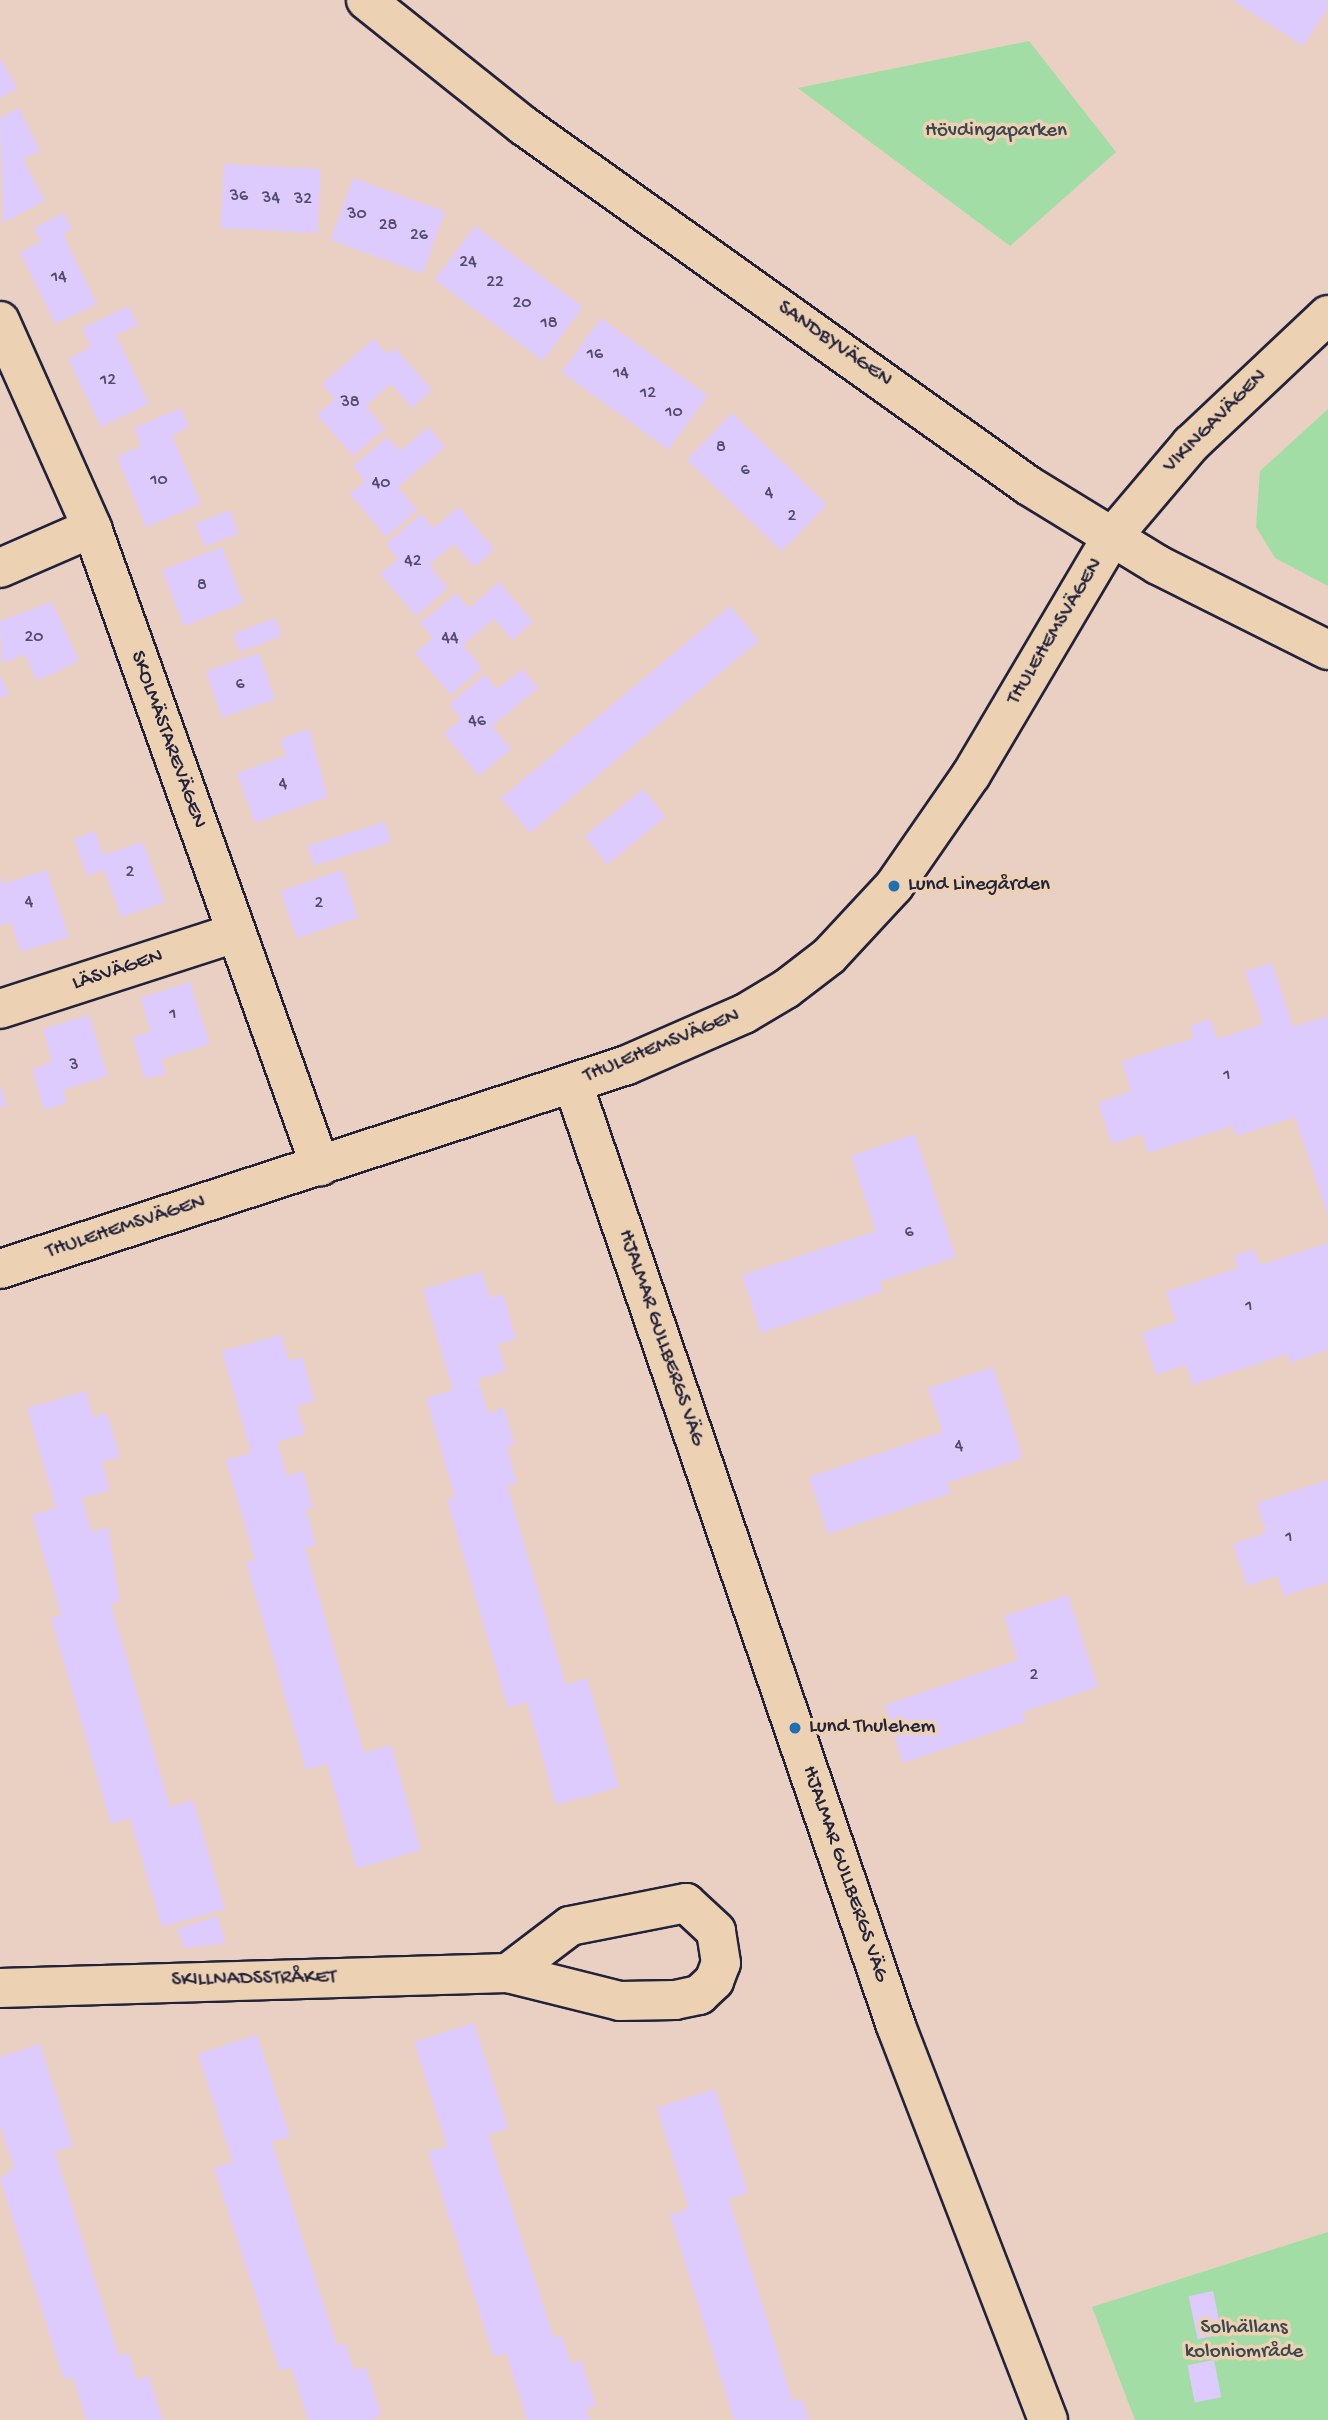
<!DOCTYPE html>
<html>
<head>
<meta charset="utf-8">
<style>
	body { margin:0 }
	#map { position:relative; width:1328px; height:2420px; overflow:hidden; background:#e9d0c2; font-family:"Gochi Hand",sans-serif }
	div>[style] { position:absolute }
	.green>* { inset:0; background:#a1dda4 }
	.building>* { inset:0; background:#decbfd; transform-origin:0 0 }
	.roads { filter:drop-shadow(2px 0 #22223b) drop-shadow(-2px 0 #22223b) drop-shadow(0 2px #22223b) drop-shadow(0 -2px #22223b) }
	.minor>* { height:38px; margin:-19px; padding:0 19px; transform-origin:19px; border-radius:19px; background:#ecd1b3 }
	.tertiary>* { height:38px; margin:-19px; padding:0 19px; transform-origin:19px; border-radius:19px; background:#ecd1b3 }
	.secondary>* { height:38px; margin:-19px; padding:0 19px; transform-origin:19px; border-radius:19px; background:#ecd1b3 }
	.dots>* { width:19px; height:19px; translate:-50% -50%; box-sizing:border-box; border:4px solid #ecd1b3; border-radius:50% }
	span { translate:-50% -50%; white-space:nowrap; text-align:center; line-height:1.15; -webkit-text-stroke:7px #ecd1b3; paint-order:stroke }
	.number-label { font-size:18px; color:#514c6c }
	.number-label span { -webkit-text-stroke-width:0 }
	.park-label { font-size:21px; color:#3b4750 }
	.street-label { font-size:21px; color:#22223b }
	.poi-label { font-size:21px; color:#22223b }
	.left { translate:0 -50%; text-align:left }
</style>
</head>
<body>
<div id="map">
	<div class="green">
		<div style="clip-path:polygon(1029px 41px,1116px 152px,1010px 246px,798px 88px)"></div>
		<div style="clip-path:polygon(1328px 409px,1328px 586px,1275px 558px,1256px 527px,1260px 471px)"></div>
		<div style="clip-path:polygon(1328px 2232px,1328px 2420px,1135px 2420px,1092px 2307px)"></div>
	</div>
	<div class="building">
		<div style="clip-path:polygon(1232px 0,1326px 0,1328px 8px,1303px 46px)"></div>
		<div style="clip-path:polygon(0 58px,17px 88px,0 98px)"></div>
		<div style="clip-path:polygon(19px 108px,40px 151px,23px 159px,45px 201px,3px 223px,0 118px)"></div>
		<div style="left:224px;top:164px;width:97px;height:64px;rotate:3deg"></div>
		<div style="left:353px;top:178px;width:98px;height:66px;rotate:20deg"></div>
		<div style="clip-path:polygon(64px 213px,72px 229px,63px 234px,97px 304px,55px 324px,20px 252px,41px 242px,34px 228px)"></div>
		<div style="left:475px;top:226px;width:135px;height:67px;rotate:37deg"></div>
		<div style="clip-path:polygon(129px 306px,138px 325px,116px 335px,149px 404px,101px 427px,68px 359px,91px 347px,82px 328px)"></div>
		<div style="left:601px;top:318px;width:132px;height:67px;rotate:36deg"></div>
		<div style="clip-path:polygon(374px 339px,387px 354px,395px 348px,432px 390px,412px 408px,391px 384px,366px 406px,385px 429px,353px 456px,317px 415px,335px 399px,322px 384px)"></div>
		<div style="clip-path:polygon(181px 408px,189px 427px,172px 435px,201px 504px,146px 527px,117px 457px,141px 446px,134px 428px)"></div>
		<div style="left:732px;top:413px;width:132px;height:65px;rotate:44deg"></div>
		<div style="clip-path:polygon(428px 427px,445px 447px,398px 487px,417px 510px,386px 537px,350px 494px,365px 481px,353px 466px,387px 437px,400px 451px)"></div>
		<div style="clip-path:polygon(459px 507px,495px 550px,474px 567px,454px 544px,429px 565px,448px 588px,416px 616px,380px 574px,398px 559px,386px 544px,421px 514px,434px 528px)"></div>
		<div style="left:230px;top:510px;width:25px;height:37px;rotate:69deg"></div>
		<div style="left:222px;top:547px;width:60px;height:64px;rotate:69deg"></div>
		<div style="clip-path:polygon(499px 582px,533px 622px,512px 640px,494px 619px,463px 645px,482px 668px,451px 695px,415px 653px,433px 638px,420px 623px,456px 593px,469px 608px)"></div>
		<div style="clip-path:polygon(52px 602px,79px 661px,37px 681px,24px 654px,2px 664px,0 621px)"></div>
		<div style="left:730px;top:606px;width:45px;height:299px;rotate:50deg"></div>
		<div style="left:275px;top:618px;width:19px;height:45px;rotate:69deg"></div>
		<div style="left:259px;top:653px;width:49px;height:56px;rotate:71deg"></div>
		<div style="clip-path:polygon(522px 669px,538px 688px,492px 726px,511px 749px,479px 776px,444px 734px,461px 719px,449px 704px,485px 674px,497px 689px)"></div>
		<div style="clip-path:polygon(0 675px,9px 694px,0 698px)"></div>
		<div style="clip-path:polygon(309px 729px,328px 797px,255px 823px,237px 773px,286px 756px,280px 739px)"></div>
		<div style="left:643px;top:789px;width:36px;height:75px;rotate:51deg"></div>
		<div style="left:385px;top:822px;width:21px;height:81px;rotate:73deg"></div>
		<div style="clip-path:polygon(95px 831px,103px 855px,143px 842px,165px 902px,121px 917px,104px 870px,87px 876px,74px 839px)"></div>
		<div style="clip-path:polygon(47px 870px,69px 937px,21px 952px,11px 922px,0 926px,0 875px,3px 884px)"></div>
		<div style="left:342px;top:870px;width:50px;height:65px;rotate:71deg"></div>
		<div style="clip-path:polygon(1272px 963px,1293px 1027px,1328px 1016px,1328px 1216px,1295px 1117px,1236px 1136px,1233px 1126px,1148px 1153px,1142px 1134px,1112px 1144px,1098px 1103px,1131px 1091px,1122px 1061px,1194px 1038px,1190px 1026px,1210px 1019px,1217px 1039px,1263px 1024px,1245px 972px)"></div>
		<div style="clip-path:polygon(190px 982px,210px 1044px,162px 1059px,166px 1074px,145px 1079px,132px 1037px,151px 1032px,140px 998px)"></div>
		<div style="clip-path:polygon(89px 1015px,108px 1076px,63px 1090px,67px 1103px,44px 1110px,32px 1069px,52px 1062px,43px 1029px)"></div>
		<div style="clip-path:polygon(0 1085px,7px 1105px,0 1107px)"></div>
		<div style="clip-path:polygon(915px 1134px,956px 1257px,880px 1282px,883px 1291px,761px 1333px,742px 1275px,876px 1231px,851px 1156px)"></div>
		<div style="clip-path:polygon(1328px 1243px,1328px 1350px,1290px 1363px,1287px 1354px,1193px 1385px,1186px 1365px,1156px 1375px,1142px 1333px,1176px 1321px,1166px 1292px,1238px 1268px,1234px 1256px,1254px 1249px,1260px 1265px)"></div>
		<div style="clip-path:polygon(482px 1272px,490px 1298px,503px 1294px,516px 1339px,498px 1344px,506px 1371px,478px 1379px,488px 1413px,504px 1408px,515px 1445px,507px 1447px,517px 1483px,507px 1485px,566px 1685px,587px 1678px,619px 1787px,556px 1805px,527px 1702px,508px 1708px,447px 1500px,455px 1497px,426px 1398px,453px 1390px,423px 1289px)"></div>
		<div style="clip-path:polygon(281px 1335px,289px 1361px,302px 1357px,315px 1401px,297px 1406px,305px 1434px,277px 1442px,287px 1476px,303px 1471px,313px 1508px,306px 1510px,316px 1545px,305px 1548px,364px 1753px,391px 1745px,421px 1850px,357px 1869px,327px 1764px,306px 1770px,246px 1562px,255px 1560px,226px 1460px,251px 1453px,222px 1351px)"></div>
		<div style="clip-path:polygon(993px 1367px,1023px 1458px,947px 1483px,951px 1493px,828px 1534px,809px 1477px,943px 1432px,928px 1388px)"></div>
		<div style="clip-path:polygon(86px 1391px,93px 1417px,107px 1413px,120px 1457px,102px 1462px,110px 1490px,82px 1498px,92px 1532px,108px 1527px,120px 1601px,111px 1604px,170px 1807px,193px 1800px,225px 1909px,162px 1927px,130px 1818px,111px 1824px,51px 1618px,61px 1615px,32px 1515px,56px 1508px,27px 1408px)"></div>
		<div style="clip-path:polygon(1328px 1480px,1328px 1582px,1284px 1596px,1277px 1576px,1247px 1586px,1233px 1544px,1266px 1533px,1257px 1503px)"></div>
		<div style="clip-path:polygon(1068px 1595px,1098px 1687px,1023px 1712px,1026px 1721px,903px 1763px,885px 1705px,1018px 1660px,1004px 1616px)"></div>
		<div style="clip-path:polygon(217px 1916px,226px 1943px,184px 1948px,177px 1929px)"></div>
		<div style="clip-path:polygon(474px 2023px,508px 2128px,488px 2135px,554px 2338px,562px 2335px,571px 2364px,581px 2360px,596px 2406px,586px 2409px,590px 2420px,527px 2420px,506px 2353px,494px 2357px,428px 2152px,447px 2146px,414px 2042px)"></div>
		<div style="clip-path:polygon(257px 2035px,290px 2136px,272px 2142px,337px 2346px,345px 2343px,354px 2370px,366px 2367px,381px 2414px,371px 2420px,308px 2420px,291px 2367px,280px 2371px,214px 2168px,233px 2162px,198px 2054px)"></div>
		<div style="clip-path:polygon(40px 2044px,73px 2146px,55px 2152px,119px 2356px,129px 2353px,137px 2380px,149px 2376px,163px 2420px,86px 2420px,73px 2377px,64px 2380px,0 2178px,14px 2168px,0 2126px,0 2057px)"></div>
		<div style="clip-path:polygon(715px 2089px,748px 2193px,729px 2199px,793px 2401px,802px 2399px,809px 2420px,734px 2420px,670px 2215px,689px 2209px,657px 2108px)"></div>
		<div style="left:1213px;top:2291px;width:44px;height:25px;rotate:78deg"></div>
		<div style="left:1214px;top:2360px;width:38px;height:27px;rotate:79deg"></div>
	</div>
	<div class="roads">
		<div class="minor">
			<div style="left:0;top:321px;width:227px;rotate:66deg"></div>
			<div style="left:92px;top:528px;width:678px;rotate:70.33deg"></div>
			<div style="left:0;top:568px;width:100px;rotate:-23.5deg"></div>
			<div style="left:0;top:1009px;width:248px;rotate:-17.9deg"></div>
			<div style="left:573px;top:1084px;width:996px;rotate:71.07deg"></div>
			<div style="left:896px;top:2026px;width:422px;rotate:68.9deg"></div>
			<div style="left:0;top:1988px;width:508px;rotate:-1.69deg"></div>
			<div style="left:508px;top:1973px;width:115px;rotate:14deg"></div>
			<div style="left:620px;top:2001px;width:55px;rotate:-1deg"></div>
			<div style="left:675px;top:2000px;width:25px;rotate:-12deg"></div>
			<div style="left:699px;top:1995px;width:21px;rotate:-43deg"></div>
			<div style="left:714px;top:1981px;width:19px;rotate:-69deg"></div>
			<div style="left:721px;top:1963px;width:32px;rotate:-99deg"></div>
			<div style="left:716px;top:1931px;width:41px;rotate:-137deg"></div>
			<div style="left:686px;top:1903px;width:118px;rotate:168.8deg"></div>
			<div style="left:570px;top:1926px;width:78px;rotate:142.8deg"></div>
		</div>
		<div class="tertiary">
			<div style="left:0;top:1269px;width:659px;rotate:-18.02deg"></div>
			<div style="left:627px;top:1065px;width:128px;rotate:-23.6deg"></div>
			<div style="left:744px;top:1014px;width:49px;rotate:-30.8deg"></div>
			<div style="left:786px;top:989px;width:54px;rotate:-37.5deg"></div>
			<div style="left:829px;top:956px;width:96px;rotate:-47.1deg"></div>
			<div style="left:894px;top:886px;width:135px;rotate:-55.3deg"></div>
			<div style="left:971px;top:775px;width:277px;rotate:-59.4deg"></div>
			<div style="left:1112px;top:537px;width:122px;rotate:-49.7deg"></div>
			<div style="left:1191px;top:444px;width:188px;rotate:-43.3deg"></div>
		</div>
		<div class="secondary">
			<div style="left:366px;top:0;width:202px;rotate:38.6deg"></div>
			<div style="left:524px;top:126px;width:620px;rotate:35.48deg"></div>
			<div style="left:1029px;top:486px;width:151px;rotate:31.5deg"></div>
			<div style="left:1158px;top:565px;width:190px;rotate:26.6deg"></div>
		</div>
	</div>
	<div class="dots">
		<div style="left:894px;top:886px;background:#1f6fb2"></div>
		<div style="left:795px;top:1728px;background:#1f6fb2"></div>
	</div>
	<div class="number-label">
		<span style="left:239px;top:197px">36</span>
		<span style="left:271px;top:199px">34</span>
		<span style="left:303px;top:200px">32</span>
		<span style="left:357px;top:215px">30</span>
		<span style="left:388px;top:226px">28</span>
		<span style="left:419px;top:236px">26</span>
		<span style="left:468px;top:263px">24</span>
		<span style="left:59px;top:278px">14</span>
		<span style="left:495px;top:283px">22</span>
		<span style="left:522px;top:304px">20</span>
		<span style="left:549px;top:324px">18</span>
		<span style="left:595px;top:355px">16</span>
		<span style="left:621px;top:374px">14</span>
		<span style="left:108px;top:381px">12</span>
		<span style="left:648px;top:394px">12</span>
		<span style="left:350px;top:403px">38</span>
		<span style="left:674px;top:413px">10</span>
		<span style="left:721px;top:448px">8</span>
		<span style="left:745px;top:471px">6</span>
		<span style="left:159px;top:481px">10</span>
		<span style="left:381px;top:484px">40</span>
		<span style="left:769px;top:494px">4</span>
		<span style="left:792px;top:517px">2</span>
		<span style="left:413px;top:562px">42</span>
		<span style="left:202px;top:586px">8</span>
		<span style="left:34px;top:638px">20</span>
		<span style="left:450px;top:639px">44</span>
		<span style="left:240px;top:685px">6</span>
		<span style="left:477px;top:722px">46</span>
		<span style="left:283px;top:785px">4</span>
		<span style="left:130px;top:873px">2</span>
		<span style="left:29px;top:903px">4</span>
		<span style="left:319px;top:904px">2</span>
		<span style="left:173px;top:1015px">1</span>
		<span style="left:74px;top:1066px">3</span>
		<span style="left:1227px;top:1076px">1</span>
		<span style="left:909px;top:1233px">6</span>
		<span style="left:1249px;top:1307px">1</span>
		<span style="left:959px;top:1447px">4</span>
		<span style="left:1289px;top:1538px">1</span>
		<span style="left:1034px;top:1676px">2</span>
	</div>
	<div class="park-label">
		<span style="left:996px;top:132px">Hövdingaparken</span>
		<span style="left:1244px;top:2341px">Solhällans<br>koloniområde</span>
	</div>
	<div class="street-label">
		<span style="left:834px;top:345px;rotate:35deg">SANDBYVÄGEN</span>
		<span style="left:1216px;top:422px;rotate:-45deg">VIKINGAVÄGEN</span>
		<span style="left:1056px;top:632px;rotate:-59deg">THULEHEMSVÄGEN</span>
		<span style="left:167px;top:740px;rotate:70deg">SKOLMÄSTAREVÄGEN</span>
		<span style="left:118px;top:971px;rotate:-18deg">LÄSVÄGEN</span>
		<span style="left:662px;top:1047px;rotate:-22deg">THULEHEMSVÄGEN</span>
		<span style="left:126px;top:1228px;rotate:-18deg">THULEHEMSVÄGEN</span>
		<span style="left:660px;top:1338px;rotate:71deg">HJALMAR GULLBERGS VÄG</span>
		<span style="left:844px;top:1874px;rotate:71deg">HJALMAR GULLBERGS VÄG</span>
		<span style="left:254px;top:1980px;rotate:-1deg">SKILLNADSSTRÅKET</span>
	</div>
	<div class="poi-label">
		<span class="left" style="left:908px;top:886px">Lund Linegården</span>
		<span class="left" style="left:809px;top:1728px">Lund Thulehem</span>
	</div>
</div>
</body>
</html>
